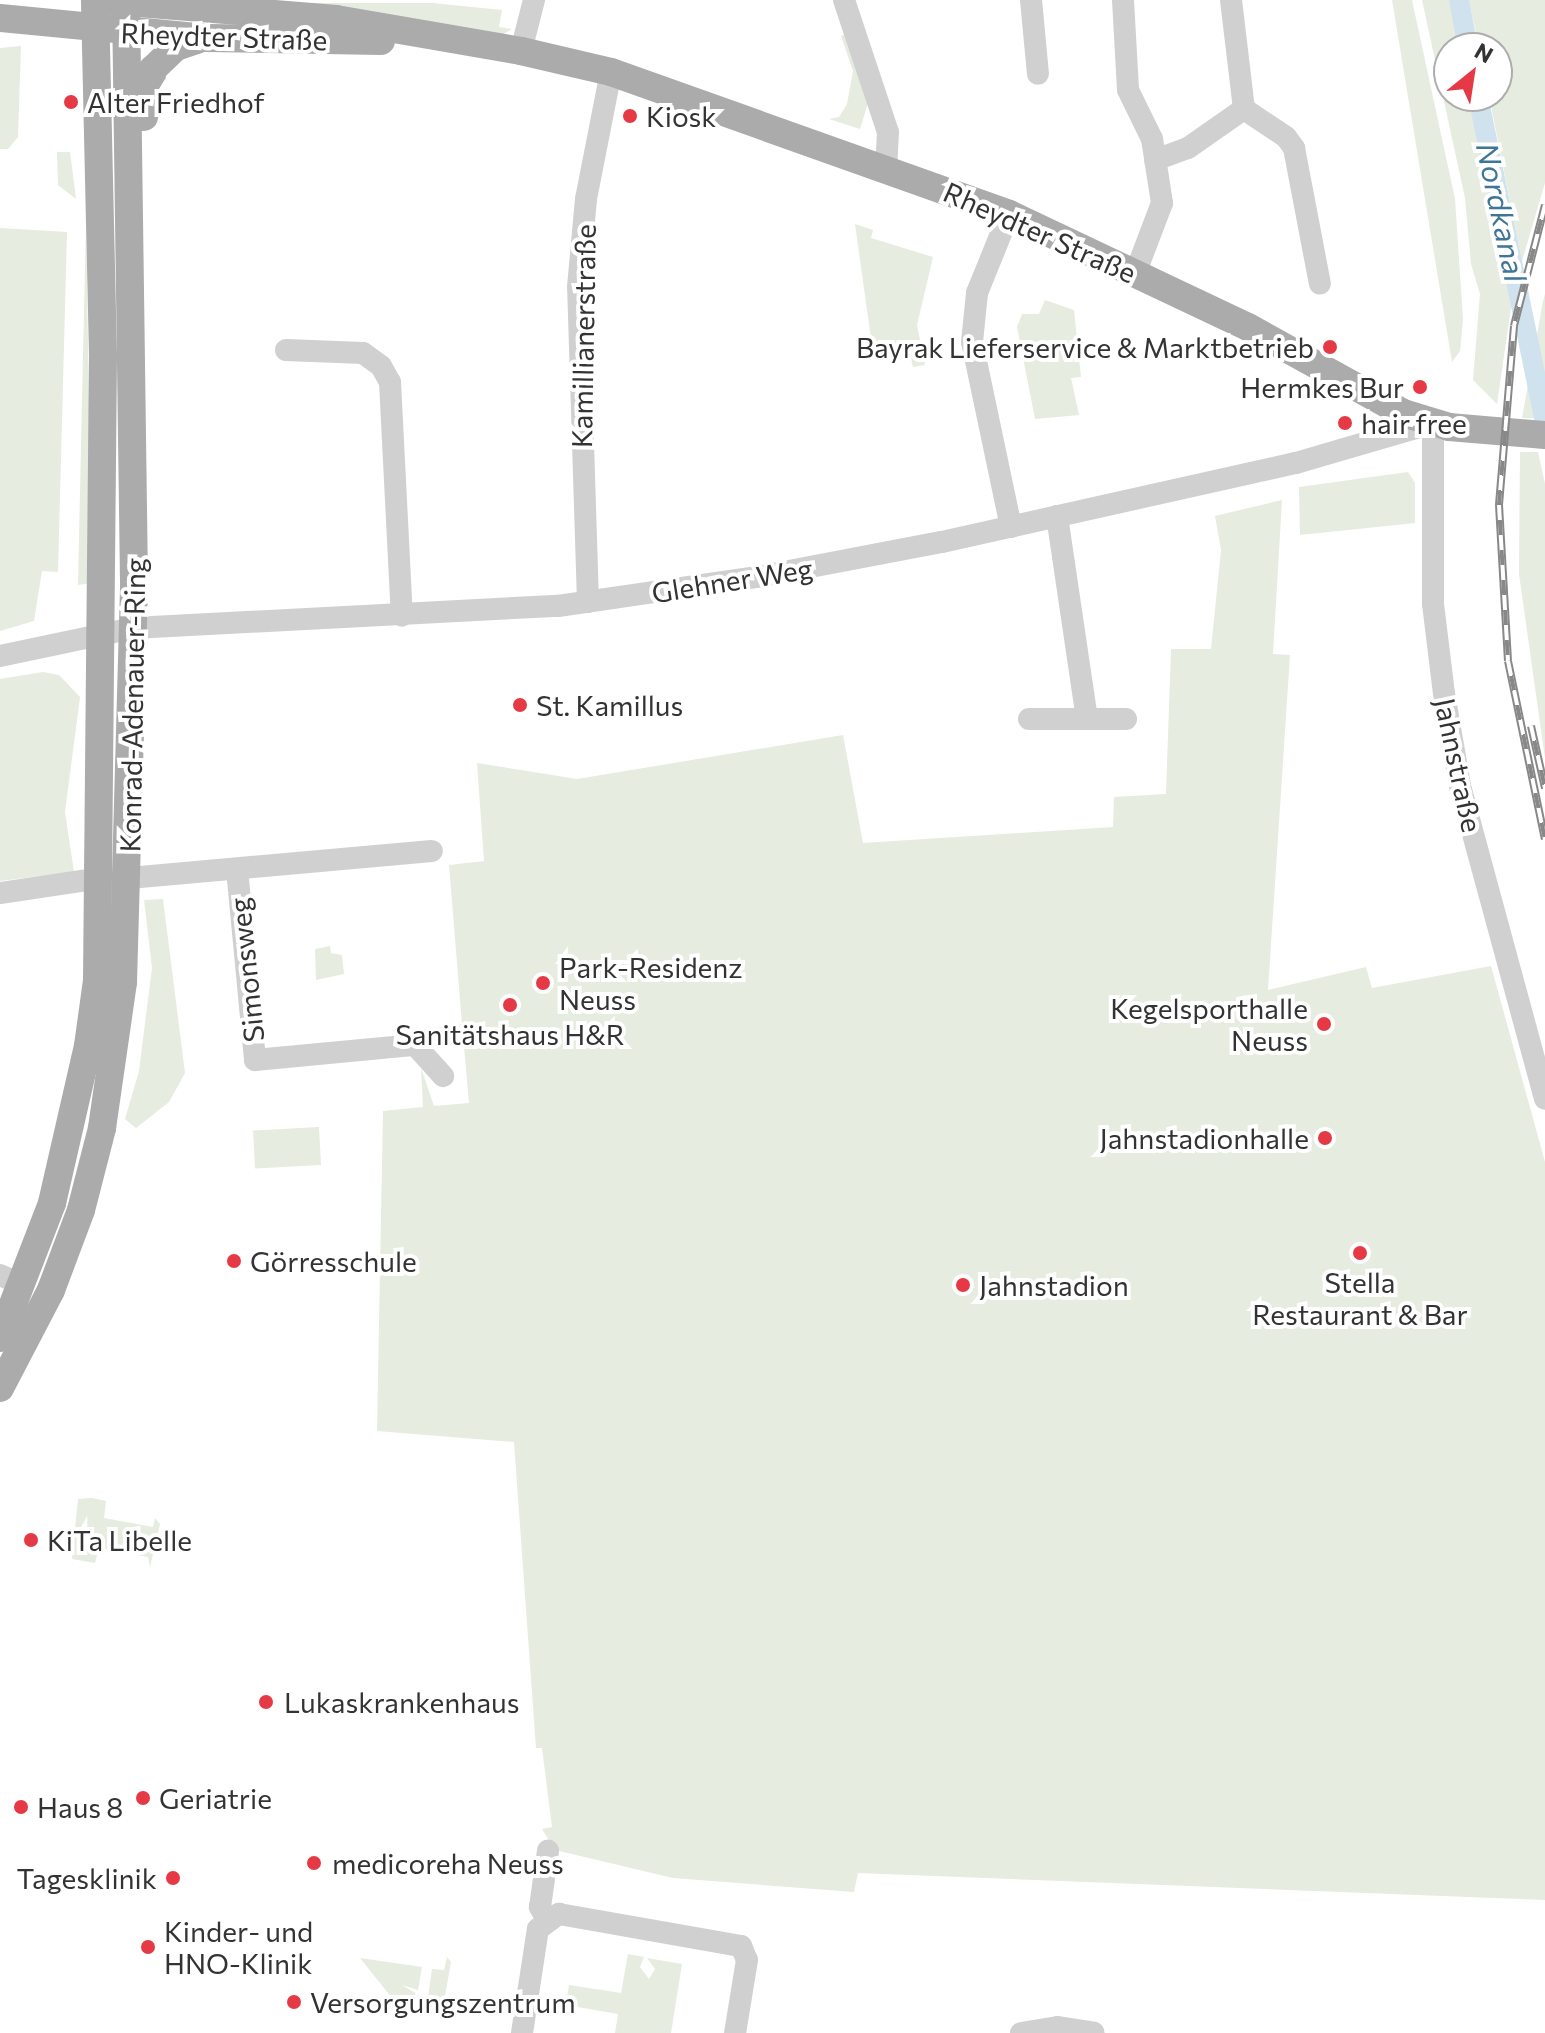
<!DOCTYPE html>
<html>
<head>
<meta charset="utf-8">
<style>
	body { margin:0 }
	#map { position:relative; width:1545px; height:2033px; overflow:hidden; background:#fff; font-family:Commissioner,sans-serif }
	div>[style] { position:absolute }
	.green>* { inset:0; background:#e6ecdf; transform-origin:0 0 }
	.canal>* { height:20px; margin:-10px; padding:0 10px; transform-origin:10px; border-radius:10px; background:#cfe2ee }
	.minor>* { height:22px; margin:-11px; padding:0 11px; transform-origin:11px; border-radius:11px; background:#d0d0d0 }
	.major>* { height:28px; margin:-14px; padding:0 14px; transform-origin:14px; border-radius:14px; background:#ababab }
	.rail>* { height:8px; margin-top:-4px; transform-origin:0; background:repeating-linear-gradient(90deg,#fff 0 15px,#888 0 30px); box-sizing:border-box; border-block:2px solid #888 }
	.dots>* { width:22px; height:22px; translate:-50% -50%; box-sizing:border-box; border:4px solid #fff; border-radius:50% }
	span { translate:-50% -50%; white-space:nowrap; text-align:center; line-height:1.15; -webkit-text-stroke:8px #fff; paint-order:stroke }
	.street-label { font-size:28px; color:#333 }
	.poi-label { font-size:28px; color:#333 }
	.left { translate:0 -50%; text-align:left }
	.right { translate:-100% -50%; text-align:right }
	.water-label { font-size:30px; color:#3f7597; font-style:italic }
	.north { position:absolute; left:1433px; top:32px; width:80px; height:80px; box-sizing:border-box; background:#fff; border:2px solid #adadad; border-radius:50%; rotate:30deg; font-size:22px; font-weight:700; line-height:32px; text-align:center; color:#333 }
	.north::after { content:''; display:block; margin:auto; width:28px; height:36px; background:#e63946; clip-path:polygon(50% 0,100% 100%,50% 72%,0 100%) }
</style>
</head>
<body>
<div id="map">
	<div class="green">
		<div style="clip-path:polygon(1392px 0,1412px 0,1455px 199px,1463px 319px,1460px 351px,1452px 362px)"></div>
		<div style="clip-path:polygon(1422px 0,1449px 0,1460px 48px,1449px 48px,1449px 96px,1470px 96px,1512px 301px,1497px 404px,1473px 380px,1480px 294px,1471px 264px,1465px 198px)"></div>
		<div style="clip-path:polygon(1469px 0,1545px 0,1545px 183px,1522px 261px,1489px 96px,1497px 96px,1497px 48px,1479px 48px)"></div>
		<div style="clip-path:polygon(308px 3px,432px 3px,502px 10px,499px 27px,512px 29px,500px 36px)"></div>
		<div style="clip-path:polygon(849px 33px,869px 100px,860px 129px,829px 119px,839px 117px,847px 104px,853px 71px,841px 36px)"></div>
		<div style="clip-path:polygon(21px 46px,18px 137px,8px 149px,0 149px,0 48px)"></div>
		<div style="clip-path:polygon(57px 152px,70px 152px,76px 199px,58px 185px)"></div>
		<div style="clip-path:polygon(855px 224px,873px 230px,871px 238px,933px 257px,917px 325px,925px 365px,913px 367px,911px 359px,874px 360px)"></div>
		<div style="clip-path:polygon(86px 225px,92px 583px,78px 585px,83px 355px)"></div>
		<div style="clip-path:polygon(0 228px,67px 232px,58px 572px,42px 571px,34px 621px,0 631px)"></div>
		<div style="clip-path:polygon(1545px 294px,1545px 419px,1522px 418px,1543px 301px)"></div>
		<div style="clip-path:polygon(1045px 300px,1074px 310px,1081px 377px,1071px 378px,1079px 415px,1035px 419px,1017px 327px,1022px 314px,1039px 314px)"></div>
		<div style="clip-path:polygon(1520px 452px,1538px 452px,1545px 484px,1545px 758px,1519px 574px)"></div>
		<div style="clip-path:polygon(1408px 472px,1415px 483px,1415px 523px,1300px 535px,1299px 487px)"></div>
		<div style="clip-path:polygon(1282px 500px,1273px 654px,1290px 655px,1268px 990px,1366px 967px,1372px 988px,1491px 966px,1545px 1162px,1545px 1900px,858px 1873px,854px 1892px,673px 1878px,555px 1850px,542px 1829px,552px 1827px,542px 1748px,536px 1748px,514px 1442px,377px 1431px,383px 1111px,423px 1107px,421px 1068px,434px 1106px,469px 1103px,464px 1047px,447px 1033px,435px 1046px,417px 1037px,416px 1030px,462px 1024px,449px 865px,484px 861px,477px 763px,577px 779px,843px 735px,863px 843px,1113px 827px,1114px 797px,1166px 794px,1171px 649px,1211px 649px,1221px 550px,1215px 516px)"></div>
		<div style="clip-path:polygon(43px 672px,59px 675px,80px 697px,65px 812px,74px 872px,0 881px,0 679px)"></div>
		<div style="clip-path:polygon(163px 899px,185px 1073px,169px 1102px,136px 1128px,125px 1119px,139px 1071px,152px 968px,144px 900px)"></div>
		<div style="clip-path:polygon(330px 946px,331px 953px,342px 955px,344px 974px,316px 980px,315px 949px)"></div>
		<div style="left:319px;top:1127px;width:38px;height:66px;rotate:87deg"></div>
		<div style="clip-path:polygon(92px 1498px,106px 1501px,104px 1518px,153px 1527px,155px 1518px,160px 1524px,150px 1567px,148px 1557px,99px 1548px,95px 1563px,72px 1559px,78px 1499px)"></div>
		<div style="clip-path:polygon(628px 1954px,644px 1957px,640px 1967px,649px 1979px,655px 1969px,647px 1958px,682px 1964px,671px 2033px,615px 2033px,618px 2014px,566px 2005px,569px 1985px,621px 1993px)"></div>
		<div style="clip-path:polygon(447px 1957px,451px 1962px,443px 2007px,427px 2005px,432px 1969px,444px 1970px)"></div>
		<div style="clip-path:polygon(360px 1958px,422px 1967px,418px 1990px,402px 1985px,415px 1993px,415px 2002px,392px 1998px)"></div>
	</div>
	<div class="canal">
		<div style="left:1459px;top:0;width:49px;rotate:79.4deg"></div>
		<div style="left:1478px;top:96px;width:334px;rotate:78.4deg"></div>
	</div>
	<div class="minor">
		<div style="left:844px;top:0;width:139px;rotate:71.6deg"></div>
		<div style="left:888px;top:132px;width:35px;rotate:93deg"></div>
		<div style="left:1031px;top:0;width:74px;rotate:84.6deg"></div>
		<div style="left:1123px;top:0;width:90px;rotate:86.8deg"></div>
		<div style="left:1128px;top:90px;width:55px;rotate:63.9deg"></div>
		<div style="left:1152px;top:139px;width:65px;rotate:81.1deg"></div>
		<div style="left:1162px;top:203px;width:76px;rotate:110.8deg"></div>
		<div style="left:1231px;top:0;width:110px;rotate:83.2deg"></div>
		<div style="left:1244px;top:109px;width:50px;rotate:33.7deg"></div>
		<div style="left:1286px;top:137px;width:14px;rotate:54deg"></div>
		<div style="left:1294px;top:148px;width:138px;rotate:79.2deg"></div>
		<div style="left:521px;top:51px;width:53px;rotate:-75.7deg"></div>
		<div style="left:1155px;top:160px;width:35px;rotate:-20deg"></div>
		<div style="left:1188px;top:148px;width:68px;rotate:-34.9deg"></div>
		<div style="left:1009px;top:214px;width:85px;rotate:112.1deg"></div>
		<div style="left:977px;top:293px;width:49px;rotate:95.8deg"></div>
		<div style="left:972px;top:342px;width:189px;rotate:78.1deg"></div>
		<div style="left:286px;top:350px;width:77px;rotate:2.2deg"></div>
		<div style="left:363px;top:353px;width:22px;rotate:36deg"></div>
		<div style="left:381px;top:366px;width:18px;rotate:61deg"></div>
		<div style="left:390px;top:382px;width:234px;rotate:87.1deg"></div>
		<div style="left:1057px;top:516px;width:204px;rotate:81.6deg"></div>
		<div style="left:588px;top:602px;width:315px;rotate:-91.8deg"></div>
		<div style="left:578px;top:287px;width:88px;rotate:-84.8deg"></div>
		<div style="left:586px;top:199px;width:129px;rotate:-78.9deg"></div>
		<div style="left:0;top:656px;width:136px;rotate:-11.9deg"></div>
		<div style="left:133px;top:628px;width:426px;rotate:-3deg"></div>
		<div style="left:558px;top:606px;width:207px;rotate:-8.3deg"></div>
		<div style="left:763px;top:576px;width:182px;rotate:-10.8deg"></div>
		<div style="left:942px;top:542px;width:363px;rotate:-12.6deg"></div>
		<div style="left:1296px;top:463px;width:143px;rotate:-16.3deg"></div>
		<div style="left:1433px;top:423px;width:181px;rotate:90deg"></div>
		<div style="left:1433px;top:604px;width:90px;rotate:83deg"></div>
		<div style="left:1444px;top:693px;width:94px;rotate:80.2deg"></div>
		<div style="left:1460px;top:786px;width:324px;rotate:74.8deg"></div>
		<div style="left:1029px;top:719px;width:97px"></div>
		<div style="left:237px;top:869px;width:192px;rotate:84.6deg"></div>
		<div style="left:255px;top:1060px;width:161px;rotate:-5.4deg"></div>
		<div style="left:415px;top:1045px;width:42px;rotate:47.9deg"></div>
		<div style="left:129px;top:878px;width:304px;rotate:-5.1deg"></div>
		<div style="left:0;top:893px;width:101px;rotate:-8.5deg"></div>
		<div style="left:0;top:1275px;width:24px;rotate:24deg"></div>
		<div style="left:546px;top:1918px;width:13px;rotate:-119deg"></div>
		<div style="left:540px;top:1907px;width:57px;rotate:-81.9deg"></div>
		<div style="left:522px;top:2033px;width:105px;rotate:-81.3deg"></div>
		<div style="left:538px;top:1929px;width:26px;rotate:-36deg"></div>
		<div style="left:559px;top:1914px;width:185px;rotate:10deg"></div>
		<div style="left:741px;top:1946px;width:15px;rotate:67deg"></div>
		<div style="left:747px;top:1960px;width:74px;rotate:99.3deg"></div>
		<div style="left:1021px;top:2033px;width:37px;rotate:-9deg"></div>
		<div style="left:1058px;top:2027px;width:36px;rotate:9deg"></div>
	</div>
	<div class="major">
		<div style="left:101px;top:0;width:236px;rotate:4.6deg"></div>
		<div style="left:336px;top:19px;width:188px;rotate:9.8deg"></div>
		<div style="left:521px;top:51px;width:92px;rotate:13.1deg"></div>
		<div style="left:611px;top:72px;width:423px;rotate:19.6deg"></div>
		<div style="left:1009px;top:214px;width:264px;rotate:25.3deg"></div>
		<div style="left:1248px;top:327px;width:177px;rotate:29deg"></div>
		<div style="left:1403px;top:413px;width:48px;rotate:16.9deg"></div>
		<div style="left:1449px;top:427px;width:96px;rotate:4.8deg"></div>
		<div style="left:0;top:18px;width:210px;rotate:5.5deg"></div>
		<div style="left:209px;top:38px;width:172px;rotate:1deg"></div>
		<div style="left:144px;top:117px;width:49px;rotate:-79.4deg"></div>
		<div style="left:153px;top:69px;width:32px;rotate:-44deg"></div>
		<div style="left:176px;top:47px;width:24px;rotate:-19deg"></div>
		<div style="left:0;top:1338px;width:145px;rotate:-68.9deg"></div>
		<div style="left:52px;top:1203px;width:161px;rotate:-77.1deg"></div>
		<div style="left:88px;top:1046px;width:67px;rotate:-82.2deg"></div>
		<div style="left:97px;top:980px;width:625px;rotate:-89.45deg"></div>
		<div style="left:103px;top:355px;width:355px;rotate:-91.3deg"></div>
		<div style="left:0;top:1388px;width:110px;rotate:-62.5deg"></div>
		<div style="left:51px;top:1290px;width:85px;rotate:-69.4deg"></div>
		<div style="left:81px;top:1210px;width:85px;rotate:-75.6deg"></div>
		<div style="left:102px;top:1128px;width:148px;rotate:-81.8deg"></div>
		<div style="left:123px;top:982px;width:401px;rotate:-88.4deg"></div>
		<div style="left:134px;top:581px;width:581px;rotate:-90.79deg"></div>
	</div>
	<div class="rail">
		<div style="left:1545px;top:205px;width:125px;rotate:104.4deg"></div>
		<div style="left:1514px;top:326px;width:180px;rotate:94.8deg"></div>
		<div style="left:1499px;top:505px;width:156px;rotate:86.7deg"></div>
		<div style="left:1508px;top:661px;width:182px;rotate:78.3deg"></div>
		<div style="left:1531px;top:726px;width:64px;rotate:77.3deg"></div>
	</div>
	<div class="dots">
		<div style="left:71px;top:102px;background:#e63946"></div>
		<div style="left:630px;top:116px;background:#e63946"></div>
		<div style="left:1330px;top:347px;background:#e63946"></div>
		<div style="left:1420px;top:387px;background:#e63946"></div>
		<div style="left:1345px;top:423px;background:#e63946"></div>
		<div style="left:520px;top:705px;background:#e63946"></div>
		<div style="left:543px;top:983px;background:#e63946"></div>
		<div style="left:510px;top:1005px;background:#e63946"></div>
		<div style="left:1324px;top:1024px;background:#e63946"></div>
		<div style="left:1325px;top:1138px;background:#e63946"></div>
		<div style="left:1360px;top:1253px;background:#e63946"></div>
		<div style="left:234px;top:1261px;background:#e63946"></div>
		<div style="left:963px;top:1285px;background:#e63946"></div>
		<div style="left:31px;top:1540px;background:#e63946"></div>
		<div style="left:266px;top:1702px;background:#e63946"></div>
		<div style="left:143px;top:1798px;background:#e63946"></div>
		<div style="left:21px;top:1807px;background:#e63946"></div>
		<div style="left:314px;top:1863px;background:#e63946"></div>
		<div style="left:173px;top:1878px;background:#e63946"></div>
		<div style="left:148px;top:1947px;background:#e63946"></div>
		<div style="left:294px;top:2002px;background:#e63946"></div>
	</div>
	<div class="street-label">
		<span style="left:224px;top:36px;rotate:2deg">Rheydter Straße</span>
		<span style="left:1040px;top:232px;rotate:24deg">Rheydter Straße</span>
		<span style="left:583px;top:336px;rotate:-89deg">Kamillianerstraße</span>
		<span style="left:732px;top:580px;rotate:-9deg">Glehner Weg</span>
		<span style="left:132px;top:705px;rotate:-89deg">Konrad-Adenauer-Ring</span>
		<span style="left:1459px;top:765px;rotate:78deg">Jahnstraße</span>
		<span style="left:246px;top:970px;rotate:-96deg">Simonsweg</span>
	</div>
	<div class="poi-label">
		<span class="left" style="left:87px;top:102px">Alter Friedhof</span>
		<span class="left" style="left:646px;top:116px">Kiosk</span>
		<span class="right" style="left:1314px;top:347px">Bayrak Lieferservice &amp; Marktbetrieb</span>
		<span class="right" style="left:1404px;top:387px">Hermkes Bur</span>
		<span class="left" style="left:1361px;top:423px">hair free</span>
		<span class="left" style="left:536px;top:705px">St. Kamillus</span>
		<span class="left" style="left:559px;top:983px">Park-Residenz<br>Neuss</span>
		<span class="right" style="left:1308px;top:1024px">Kegelsporthalle<br>Neuss</span>
		<span style="left:510px;top:1034px">Sanitätshaus H&amp;R</span>
		<span class="right" style="left:1309px;top:1138px">Jahnstadionhalle</span>
		<span class="left" style="left:250px;top:1261px">Görresschule</span>
		<span style="left:1360px;top:1298px">Stella<br>Restaurant &amp; Bar</span>
		<span class="left" style="left:979px;top:1285px">Jahnstadion</span>
		<span class="left" style="left:47px;top:1540px">KiTa Libelle</span>
		<span class="left" style="left:284px;top:1702px">Lukaskrankenhaus</span>
		<span class="left" style="left:159px;top:1798px">Geriatrie</span>
		<span class="left" style="left:37px;top:1807px">Haus 8</span>
		<span class="left" style="left:332px;top:1863px">medicoreha Neuss</span>
		<span class="right" style="left:157px;top:1878px">Tagesklinik</span>
		<span class="left" style="left:164px;top:1947px">Kinder- und<br>HNO-Klinik</span>
		<span class="left" style="left:310px;top:2002px">Versorgungszentrum</span>
	</div>
	<div class="water-label">
		<span style="left:1502px;top:212px;rotate:78deg">Nordkanal</span>
	</div>
	<div class="north">N</div>
</div>
</body>
</html>
